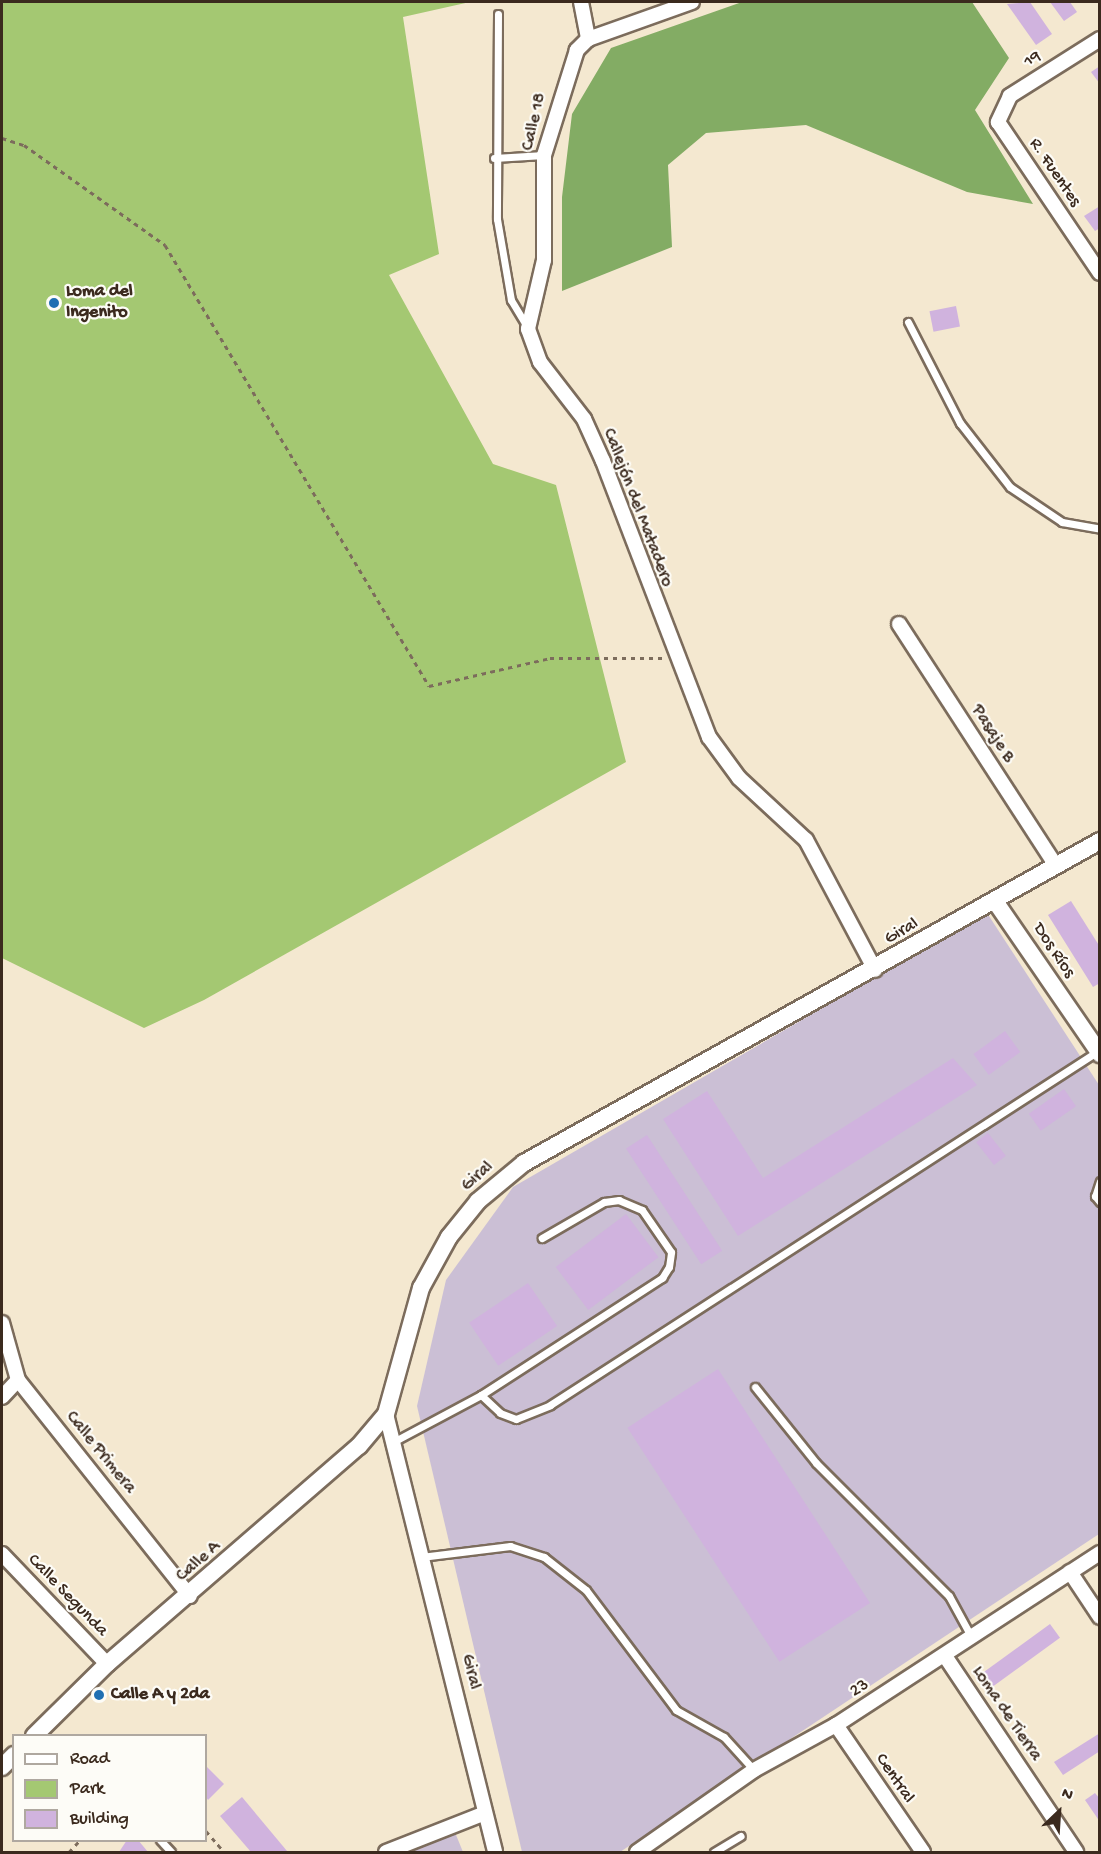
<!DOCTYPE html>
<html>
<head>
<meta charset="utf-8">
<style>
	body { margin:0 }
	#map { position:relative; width:1101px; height:1854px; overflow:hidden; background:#f4e8d0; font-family:"Gochi Hand",sans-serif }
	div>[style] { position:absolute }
	.industrial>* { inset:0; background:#cbbfd5 }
	.green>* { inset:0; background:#a4c872 }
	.forest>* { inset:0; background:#83ac64 }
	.building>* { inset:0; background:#d0b3de; transform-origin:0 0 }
	.path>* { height:3px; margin-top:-1.5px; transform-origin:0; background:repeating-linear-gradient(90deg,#7c6c5c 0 4.5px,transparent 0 9px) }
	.roads { filter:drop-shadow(2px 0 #7c6c5c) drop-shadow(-2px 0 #7c6c5c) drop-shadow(0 2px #7c6c5c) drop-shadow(0 -2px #7c6c5c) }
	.service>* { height:7px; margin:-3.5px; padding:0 3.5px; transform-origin:3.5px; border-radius:3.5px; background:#fff }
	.minor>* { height:14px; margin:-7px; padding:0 7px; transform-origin:7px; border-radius:7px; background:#fff }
	.tertiary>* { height:16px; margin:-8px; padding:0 8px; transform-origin:8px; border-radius:8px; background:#fff }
	.dots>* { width:16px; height:16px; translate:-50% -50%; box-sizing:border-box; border:3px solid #fdfcf7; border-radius:50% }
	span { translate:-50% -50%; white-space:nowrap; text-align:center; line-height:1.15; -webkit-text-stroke:4.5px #fdfcf7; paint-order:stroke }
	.street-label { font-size:18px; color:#3b2a1e }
	.poi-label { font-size:18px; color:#3b2a1e; font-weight:700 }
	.left { translate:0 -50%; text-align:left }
	.frame { position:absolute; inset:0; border:3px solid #3b2a1e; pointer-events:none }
	.legend { position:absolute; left:12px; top:1734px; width:195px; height:108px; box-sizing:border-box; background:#fdfcf7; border:2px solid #afa8a0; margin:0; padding:8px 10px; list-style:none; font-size:18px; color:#3b2a1e }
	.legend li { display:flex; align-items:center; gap:12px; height:30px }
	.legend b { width:30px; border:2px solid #afa8a0 }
	.north { position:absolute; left:1029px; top:1782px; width:60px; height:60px; -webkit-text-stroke:4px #fdfcf7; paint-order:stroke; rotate:25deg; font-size:16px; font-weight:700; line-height:24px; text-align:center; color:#3b2a1e }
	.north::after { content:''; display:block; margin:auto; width:21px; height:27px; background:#3b2a1e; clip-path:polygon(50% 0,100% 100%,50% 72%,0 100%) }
</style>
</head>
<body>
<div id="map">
	<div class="industrial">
		<div style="clip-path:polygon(987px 913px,1099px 1085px,1099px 1534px,620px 1852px,522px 1852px,417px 1406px,446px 1280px,513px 1187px)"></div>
		<div style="clip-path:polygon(454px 1830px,463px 1852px,401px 1852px)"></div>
	</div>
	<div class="green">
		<div style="clip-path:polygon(2px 2px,470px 2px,403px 17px,439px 254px,389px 275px,493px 464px,556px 485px,626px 762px,204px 1000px,144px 1028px,2px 958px)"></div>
	</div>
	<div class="forest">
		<div style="clip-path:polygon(742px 2px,972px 2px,1009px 58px,975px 110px,1033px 204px,967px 192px,806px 125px,706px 133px,668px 165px,672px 247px,562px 291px,562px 197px,572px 114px,611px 48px)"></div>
	</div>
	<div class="building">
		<div style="clip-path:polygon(1030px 2px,1052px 34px,1036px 45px,1007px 4px)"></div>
		<div style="clip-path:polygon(1050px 2px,1070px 2px,1077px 12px,1064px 21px)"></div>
		<div style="clip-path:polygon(1100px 66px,1100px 84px,1091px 72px)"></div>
		<div style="clip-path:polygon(1100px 206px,1100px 228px,1095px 231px,1084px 216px)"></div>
		<div style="left:956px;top:306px;width:21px;height:27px;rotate:79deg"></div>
		<div style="clip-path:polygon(1071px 901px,1100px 947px,1100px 983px,1093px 987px,1048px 915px)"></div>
		<div style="left:1005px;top:1031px;width:26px;height:39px;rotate:54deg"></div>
		<div style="clip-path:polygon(953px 1058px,977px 1085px,738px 1236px,663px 1119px,707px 1091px,763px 1178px)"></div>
		<div style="left:1064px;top:1089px;width:21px;height:43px;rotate:55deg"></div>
		<div style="left:988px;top:1133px;width:29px;height:15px;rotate:52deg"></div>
		<div style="left:647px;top:1135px;width:138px;height:25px;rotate:57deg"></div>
		<div style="left:626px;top:1214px;width:54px;height:88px;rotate:53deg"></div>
		<div style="left:528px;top:1283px;width:52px;height:71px;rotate:56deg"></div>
		<div style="left:718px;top:1369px;width:279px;height:108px;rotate:57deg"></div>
		<div style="left:1050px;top:1624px;width:17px;height:83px;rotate:54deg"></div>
		<div style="clip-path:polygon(1100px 1733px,1100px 1751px,1063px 1775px,1054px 1762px)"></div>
		<div style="clip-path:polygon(206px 1766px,224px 1784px,208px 1800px,206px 1797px)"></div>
		<div style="clip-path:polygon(1095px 1793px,1100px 1799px,1100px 1822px,1085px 1800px)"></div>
		<div style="clip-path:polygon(242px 1797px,287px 1851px,285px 1852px,251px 1852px,220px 1816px)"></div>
		<div style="clip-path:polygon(127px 1840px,138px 1840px,148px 1852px,119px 1852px)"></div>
	</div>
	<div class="path">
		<div style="left:2px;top:138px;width:23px;rotate:18deg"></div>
		<div style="left:24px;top:145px;width:173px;rotate:35.3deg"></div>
		<div style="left:165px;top:245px;width:514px;rotate:59.09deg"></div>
		<div style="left:429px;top:686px;width:124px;rotate:-13deg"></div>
		<div style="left:550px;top:658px;width:114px"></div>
		<div style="left:206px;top:1831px;width:28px;rotate:49deg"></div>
		<div style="left:69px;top:1852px;width:16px;rotate:-47deg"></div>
	</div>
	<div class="roads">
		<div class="service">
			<div style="left:498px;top:14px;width:205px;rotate:90.3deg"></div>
			<div style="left:497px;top:219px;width:82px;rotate:80.2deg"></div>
			<div style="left:511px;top:300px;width:31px;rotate:59deg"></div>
			<div style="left:494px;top:158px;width:50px;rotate:-3.4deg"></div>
			<div style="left:908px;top:322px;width:114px;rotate:62.8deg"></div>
			<div style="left:960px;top:423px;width:81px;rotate:52deg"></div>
			<div style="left:1010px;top:487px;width:63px;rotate:33.9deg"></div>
			<div style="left:1062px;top:522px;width:39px;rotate:10deg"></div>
			<div style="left:1100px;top:1181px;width:16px;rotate:108deg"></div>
			<div style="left:1095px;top:1196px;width:8px;rotate:50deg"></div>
			<div style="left:755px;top:1387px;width:97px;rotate:51.2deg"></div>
			<div style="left:816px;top:1463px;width:188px;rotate:45deg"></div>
			<div style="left:949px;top:1596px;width:48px;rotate:61.3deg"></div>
			<div style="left:481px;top:1395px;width:26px;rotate:43deg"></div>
			<div style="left:500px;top:1413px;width:17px;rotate:21deg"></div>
			<div style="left:516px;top:1419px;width:37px;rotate:-22deg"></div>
			<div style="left:550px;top:1405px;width:652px;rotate:-32.86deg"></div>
			<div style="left:393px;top:1442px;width:100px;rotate:-28.1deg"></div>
			<div style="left:481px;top:1395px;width:216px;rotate:-32.9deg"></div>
			<div style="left:662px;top:1278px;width:13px;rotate:-58deg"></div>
			<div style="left:669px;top:1267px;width:15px;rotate:-82deg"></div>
			<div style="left:671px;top:1252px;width:51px;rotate:-124.6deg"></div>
			<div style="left:642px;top:1210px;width:25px;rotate:-157deg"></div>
			<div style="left:619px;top:1200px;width:15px;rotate:172deg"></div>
			<div style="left:604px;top:1202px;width:72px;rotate:149.9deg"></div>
			<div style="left:421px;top:1557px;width:90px;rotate:-7deg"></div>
			<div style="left:510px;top:1546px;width:36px;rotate:18deg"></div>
			<div style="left:544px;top:1557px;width:53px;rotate:38.2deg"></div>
			<div style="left:586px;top:1590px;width:150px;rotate:53.1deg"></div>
			<div style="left:676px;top:1710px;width:55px;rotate:29.4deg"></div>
			<div style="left:724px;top:1737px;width:45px;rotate:47.7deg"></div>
			<div style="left:160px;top:1840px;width:16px;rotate:47deg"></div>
			<div style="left:714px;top:1852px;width:31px;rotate:-31deg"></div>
		</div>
		<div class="minor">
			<div style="left:581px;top:2px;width:38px;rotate:79deg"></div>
			<div style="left:692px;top:2px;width:110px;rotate:160.4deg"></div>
			<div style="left:588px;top:39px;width:16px;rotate:135deg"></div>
			<div style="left:577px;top:50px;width:110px;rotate:107.4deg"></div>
			<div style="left:544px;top:155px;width:105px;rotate:90deg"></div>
			<div style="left:544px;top:260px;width:71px;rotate:103.1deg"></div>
			<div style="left:528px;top:329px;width:35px;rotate:70deg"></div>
			<div style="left:540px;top:362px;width:72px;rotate:52.3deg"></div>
			<div style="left:584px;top:419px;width:46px;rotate:65.7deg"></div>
			<div style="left:603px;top:461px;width:296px;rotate:69deg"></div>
			<div style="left:709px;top:737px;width:51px;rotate:53.8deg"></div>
			<div style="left:739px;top:778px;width:91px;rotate:42.8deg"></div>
			<div style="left:806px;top:840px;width:147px;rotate:62deg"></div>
			<div style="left:1100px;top:39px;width:107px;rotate:147.7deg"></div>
			<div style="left:1010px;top:96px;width:29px;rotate:115deg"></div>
			<div style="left:998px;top:122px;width:182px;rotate:56deg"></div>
			<div style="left:899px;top:624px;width:286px;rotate:57deg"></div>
			<div style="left:2px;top:1323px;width:59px;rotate:74.3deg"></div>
			<div style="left:18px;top:1380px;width:276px;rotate:51.5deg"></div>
			<div style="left:2px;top:1397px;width:23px;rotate:-47deg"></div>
			<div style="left:386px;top:1414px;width:451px;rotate:76deg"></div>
			<div style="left:2px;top:1554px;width:152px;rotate:46.3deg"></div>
			<div style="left:1070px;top:1572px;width:54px;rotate:56.3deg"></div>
			<div style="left:945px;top:1656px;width:236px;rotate:56.2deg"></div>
			<div style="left:836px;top:1725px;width:154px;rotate:55.6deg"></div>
			<div style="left:386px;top:1852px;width:106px;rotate:-21.5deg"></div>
			<div style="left:637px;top:1852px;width:143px;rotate:-35deg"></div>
			<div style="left:754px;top:1770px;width:94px;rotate:-28.8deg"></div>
			<div style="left:836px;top:1725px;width:315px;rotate:-33.1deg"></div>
		</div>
		<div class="tertiary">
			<div style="left:995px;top:901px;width:186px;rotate:55.5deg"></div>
			<div style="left:34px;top:1736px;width:103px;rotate:-44.6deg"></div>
			<div style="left:107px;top:1664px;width:333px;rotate:-40.9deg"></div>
			<div style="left:359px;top:1446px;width:42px;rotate:-49.8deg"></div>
			<div style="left:386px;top:1414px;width:131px;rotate:-74.5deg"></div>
			<div style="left:421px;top:1288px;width:58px;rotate:-61.2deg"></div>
			<div style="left:449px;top:1237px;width:46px;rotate:-51.1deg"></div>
			<div style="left:478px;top:1201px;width:60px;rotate:-39.6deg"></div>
			<div style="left:524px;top:1163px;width:660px;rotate:-29.21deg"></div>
			<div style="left:2px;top:1767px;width:17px;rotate:-45deg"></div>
		</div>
	</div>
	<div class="dots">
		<div style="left:54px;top:303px;background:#1f6fb2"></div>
		<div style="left:99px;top:1695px;background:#1f6fb2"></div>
	</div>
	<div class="street-label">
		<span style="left:1033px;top:60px;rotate:-32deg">19</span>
		<span style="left:535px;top:122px;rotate:-77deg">Calle 18</span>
		<span style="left:1054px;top:173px;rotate:56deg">R. Fuentes</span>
		<span style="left:637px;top:508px;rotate:69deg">Callejón del Matadero</span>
		<span style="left:992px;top:734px;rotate:57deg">Pasaje B</span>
		<span style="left:902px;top:932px;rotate:-30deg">Giral</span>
		<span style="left:1053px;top:951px;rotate:56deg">Dos Ríos</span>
		<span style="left:478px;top:1177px;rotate:-42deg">Giral</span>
		<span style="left:100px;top:1453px;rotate:51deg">Calle Primera</span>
		<span style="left:199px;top:1562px;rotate:-41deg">Calle A</span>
		<span style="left:67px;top:1596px;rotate:46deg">Calle Segunda</span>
		<span style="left:470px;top:1672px;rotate:76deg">Giral</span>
		<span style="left:860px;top:1689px;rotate:-33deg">23</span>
		<span style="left:1006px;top:1714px;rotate:56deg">Loma de Tierra</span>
		<span style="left:894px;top:1779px;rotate:56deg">Central</span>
	</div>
	<div class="poi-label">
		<span class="left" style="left:66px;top:303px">Loma del<br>Ingenito</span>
		<span class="left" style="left:111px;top:1695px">Calle A y 2da</span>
	</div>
	<div class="frame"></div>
	<ul class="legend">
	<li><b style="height:8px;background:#fff"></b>Road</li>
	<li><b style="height:16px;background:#a4c872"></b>Park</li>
	<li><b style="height:16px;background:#d0b3de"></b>Building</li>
	</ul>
	<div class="north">N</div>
</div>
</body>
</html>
